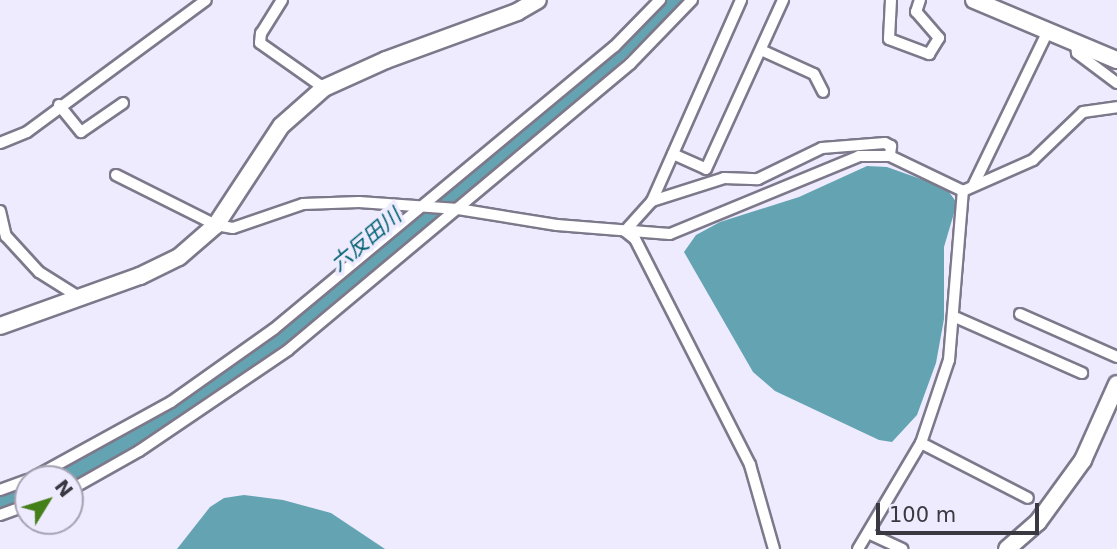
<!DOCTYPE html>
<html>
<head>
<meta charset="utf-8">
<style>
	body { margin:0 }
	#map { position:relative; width:1117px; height:549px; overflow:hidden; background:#eeebff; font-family:"DejaVu Sans","Noto Sans JP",sans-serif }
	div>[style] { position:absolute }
	.water>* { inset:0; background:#64a4b2 }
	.river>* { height:19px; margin:-9.5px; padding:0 9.5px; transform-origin:9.5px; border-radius:9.5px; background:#64a4b2 }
	.roads { filter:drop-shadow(2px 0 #7d798b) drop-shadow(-2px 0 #7d798b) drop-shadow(0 2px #7d798b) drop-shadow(0 -2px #7d798b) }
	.street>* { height:10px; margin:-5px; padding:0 5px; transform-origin:5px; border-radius:5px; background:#fff }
	.secondary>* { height:16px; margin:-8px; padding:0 8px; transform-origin:8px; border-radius:8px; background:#fff }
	span { translate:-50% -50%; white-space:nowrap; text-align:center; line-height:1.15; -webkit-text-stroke:7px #eeebff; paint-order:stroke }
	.water-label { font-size:21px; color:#036271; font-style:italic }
	.north { position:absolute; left:14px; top:465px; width:70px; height:70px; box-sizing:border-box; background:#eeebff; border:2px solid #a6a4b3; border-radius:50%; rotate:52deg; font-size:19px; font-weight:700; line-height:28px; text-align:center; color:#3a3941 }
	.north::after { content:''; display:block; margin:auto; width:24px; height:32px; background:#457f19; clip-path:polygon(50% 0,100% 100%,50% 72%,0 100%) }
	.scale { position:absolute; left:876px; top:503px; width:163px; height:32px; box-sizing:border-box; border:4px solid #3a3941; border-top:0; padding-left:9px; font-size:21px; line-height:24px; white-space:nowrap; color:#3a3941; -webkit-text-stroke:5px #eeebff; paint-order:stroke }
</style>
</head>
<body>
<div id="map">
	<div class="water">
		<div style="clip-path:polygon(867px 166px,887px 167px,946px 188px,957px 203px,944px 247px,944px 319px,936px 363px,917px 415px,892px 442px,879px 440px,775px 391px,753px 372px,684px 252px,696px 235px,720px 222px,799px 197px)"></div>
		<div style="clip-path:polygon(244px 495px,283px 500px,331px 513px,385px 549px,177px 549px,210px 507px,224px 498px)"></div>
	</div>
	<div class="river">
		<div style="left:62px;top:479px;width:229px;rotate:-31.6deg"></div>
		<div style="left:257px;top:359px;width:322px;rotate:-39.6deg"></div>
		<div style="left:505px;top:154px;width:228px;rotate:-42.5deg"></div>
		<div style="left:0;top:504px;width:30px;rotate:-20deg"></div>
	</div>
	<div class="roads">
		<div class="street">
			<div style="left:282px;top:0;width:39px;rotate:122deg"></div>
			<div style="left:261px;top:33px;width:10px;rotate:96deg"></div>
			<div style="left:260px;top:43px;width:78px;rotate:35.1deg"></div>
			<div style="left:891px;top:0;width:39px;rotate:93deg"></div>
			<div style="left:889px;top:39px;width:43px;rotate:20.6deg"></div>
			<div style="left:929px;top:54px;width:19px;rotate:-58deg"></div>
			<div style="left:939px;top:38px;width:35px;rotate:-131deg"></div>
			<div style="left:916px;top:12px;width:13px;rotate:-72deg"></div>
			<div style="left:1076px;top:44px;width:9px;rotate:84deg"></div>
			<div style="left:1077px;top:53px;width:50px;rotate:36.9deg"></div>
			<div style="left:761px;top:50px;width:58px;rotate:24.4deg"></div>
			<div style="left:814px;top:74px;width:20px;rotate:63deg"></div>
			<div style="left:59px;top:105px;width:35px;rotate:51deg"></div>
			<div style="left:81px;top:132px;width:51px;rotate:-34.6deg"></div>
			<div style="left:0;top:143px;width:29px;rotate:-22deg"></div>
			<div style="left:27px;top:132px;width:222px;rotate:-36.4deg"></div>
			<div style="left:673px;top:154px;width:36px;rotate:24deg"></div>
			<div style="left:706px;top:169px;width:186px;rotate:-65.5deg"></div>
			<div style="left:116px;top:175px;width:112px;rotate:26.6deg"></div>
			<div style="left:216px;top:225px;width:17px;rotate:10deg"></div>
			<div style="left:233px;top:228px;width:74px;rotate:-18.9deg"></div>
			<div style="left:303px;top:204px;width:56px;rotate:-2deg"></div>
			<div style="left:359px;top:202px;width:99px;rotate:4deg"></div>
			<div style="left:458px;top:209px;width:100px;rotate:9.2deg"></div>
			<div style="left:557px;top:225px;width:113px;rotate:4.6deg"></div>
			<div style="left:670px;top:234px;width:204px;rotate:-22.4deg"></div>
			<div style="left:859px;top:156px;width:31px"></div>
			<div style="left:890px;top:156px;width:81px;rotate:25.6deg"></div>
			<div style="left:974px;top:184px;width:168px;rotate:-64.2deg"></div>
			<div style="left:652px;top:201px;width:76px;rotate:-17.7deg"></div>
			<div style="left:724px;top:178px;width:34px;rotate:2deg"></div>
			<div style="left:758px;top:179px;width:71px;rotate:-25.8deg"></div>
			<div style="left:822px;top:148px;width:63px;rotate:-4.5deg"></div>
			<div style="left:885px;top:143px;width:7px;rotate:27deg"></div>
			<div style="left:891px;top:146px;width:10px;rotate:96deg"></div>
			<div style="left:0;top:211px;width:26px;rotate:77deg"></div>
			<div style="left:6px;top:236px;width:49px;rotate:47.5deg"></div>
			<div style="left:39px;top:272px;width:47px;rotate:32deg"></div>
			<div style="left:625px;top:231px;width:13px;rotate:39deg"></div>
			<div style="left:635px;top:239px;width:254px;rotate:63deg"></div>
			<div style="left:750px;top:465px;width:87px;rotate:74.1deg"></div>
			<div style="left:625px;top:231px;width:40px;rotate:-48deg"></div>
			<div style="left:652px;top:201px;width:220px;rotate:-66.1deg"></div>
			<div style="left:1020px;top:314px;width:106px;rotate:23.9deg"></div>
			<div style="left:955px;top:317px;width:139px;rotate:23.8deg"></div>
			<div style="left:921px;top:443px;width:120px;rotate:27.2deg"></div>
			<div style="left:31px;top:479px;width:160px;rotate:-28.8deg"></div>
			<div style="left:171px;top:402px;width:126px;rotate:-35.3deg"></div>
			<div style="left:274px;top:329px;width:442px;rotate:-39.7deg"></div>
			<div style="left:614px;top:47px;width:66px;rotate:-45.6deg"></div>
			<div style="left:0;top:490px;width:30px;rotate:-20deg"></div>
			<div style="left:70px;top:490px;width:79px;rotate:-29.5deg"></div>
			<div style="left:139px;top:451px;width:180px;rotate:-34.1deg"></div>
			<div style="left:288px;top:350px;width:446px;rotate:-39.9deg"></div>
			<div style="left:630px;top:64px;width:89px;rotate:-45.9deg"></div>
			<div style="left:0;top:515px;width:30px;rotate:-20deg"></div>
			<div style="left:868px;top:533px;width:38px;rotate:25deg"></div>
			<div style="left:858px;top:549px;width:123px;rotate:-59.3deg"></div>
			<div style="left:921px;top:443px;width:88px;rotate:-71.4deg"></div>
			<div style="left:949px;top:360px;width:170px;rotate:-85.3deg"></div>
			<div style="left:963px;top:191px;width:77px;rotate:-23.9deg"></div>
			<div style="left:1033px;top:160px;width:69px;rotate:-43.8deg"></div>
			<div style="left:1083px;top:112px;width:34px;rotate:-8deg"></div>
		</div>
		<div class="secondary">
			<div style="left:974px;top:0;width:155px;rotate:22.8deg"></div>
			<div style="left:0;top:326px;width:149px;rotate:-19.7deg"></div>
			<div style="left:140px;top:276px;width:43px;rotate:-26deg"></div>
			<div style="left:179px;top:257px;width:49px;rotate:-40.9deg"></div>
			<div style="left:216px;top:225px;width:118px;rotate:-56.7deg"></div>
			<div style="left:281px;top:126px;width:57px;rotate:-41.5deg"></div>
			<div style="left:324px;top:88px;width:68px;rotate:-24.3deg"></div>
			<div style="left:386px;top:60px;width:140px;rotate:-20.1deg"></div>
			<div style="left:517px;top:12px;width:24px;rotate:-30deg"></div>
			<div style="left:1007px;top:549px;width:41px;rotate:-41.1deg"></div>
			<div style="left:1038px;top:522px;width:77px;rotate:-54deg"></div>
			<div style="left:1083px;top:460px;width:83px;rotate:-65.9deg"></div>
		</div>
	</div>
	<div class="water-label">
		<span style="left:366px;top:240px;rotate:-40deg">六反田川</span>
	</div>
	<div class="north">N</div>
	<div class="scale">100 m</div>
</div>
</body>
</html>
